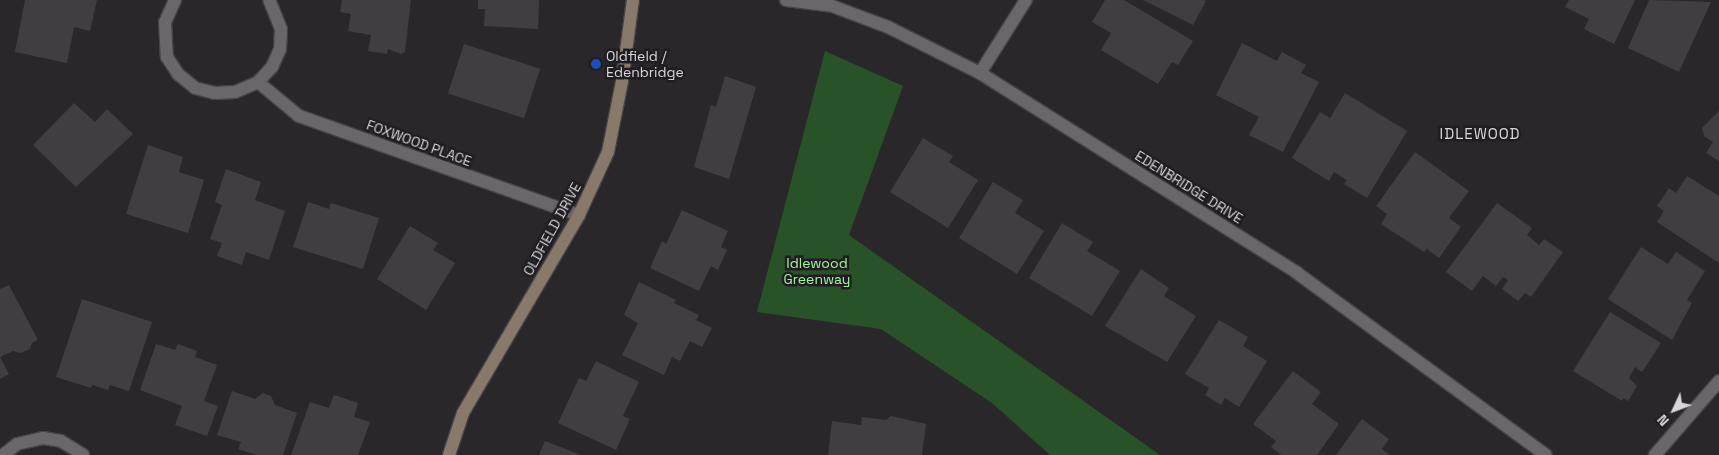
<!DOCTYPE html>
<html>
<head>
<meta charset="utf-8">
<style>
	body { margin:0 }
	#map { position:relative; width:1719px; height:455px; overflow:hidden; background:#2a272b; font-family:"Space Grotesk",sans-serif }
	div>[style] { position:absolute }
	.green>* { inset:0; background:#285227 }
	.building>* { inset:0; background:#413e43; transform-origin:0 0 }
	.roads { filter:drop-shadow(1px 0 #464447) drop-shadow(-1px 0 #464447) drop-shadow(0 1px #464447) drop-shadow(0 -1px #464447) }
	.street>* { height:12px; margin:-6px; padding:0 6px; transform-origin:6px; border-radius:6px; background:#6a676c }
	.secondary>* { height:12px; margin:-6px; padding:0 6px; transform-origin:6px; border-radius:6px; background:#88796a }
	.dots>* { width:14px; height:14px; translate:-50% -50%; box-sizing:border-box; border:2px solid #201d22; border-radius:50% }
	span { translate:-50% -50%; white-space:nowrap; text-align:center; line-height:1.15; -webkit-text-stroke:5px #201d22; paint-order:stroke }
	.poi-label { font-size:14px; color:#d9d7da }
	.left { translate:0 -50%; text-align:left }
	.street-label { font-size:14px; color:#d9d7da }
	.park-label { font-size:14px; color:#a2f39e }
	.neighbourhood-label { font-size:15px; color:#d9d7da; letter-spacing:1px }
	.north { position:absolute; left:1649px; top:385px; width:50px; height:50px; -webkit-text-stroke:4px #201d22; paint-order:stroke; rotate:227deg; font-size:14px; font-weight:700; line-height:20px; text-align:center; color:#d9d7da }
	.north::after { content:''; display:block; margin:auto; width:18px; height:22px; background:#d9d7da; clip-path:polygon(50% 0,100% 100%,50% 72%,0 100%) }
</style>
</head>
<body>
<div id="map">
	<div class="green">
		<div style="clip-path:polygon(825px 51px,903px 86px,849px 235px,1160px 455px,1050px 455px,992px 403px,881px 329px,757px 312px)"></div>
	</div>
	<div class="building">
		<div style="clip-path:polygon(25px 0,97px 0,90px 31px,74px 27px,67px 63px,15px 52px)"></div>
		<div style="clip-path:polygon(342px 0,411px 0,405px 52px,401px 54px,388px 49px,387px 54px,368px 51px,371px 35px,348px 31px,351px 14px,340px 12px)"></div>
		<div style="clip-path:polygon(478px 0,539px 0,538px 29px,484px 26px,485px 9px,478px 9px)"></div>
		<div style="clip-path:polygon(1105px 0,1124px 0,1193px 41px,1178px 65px,1172px 62px,1158px 84px,1101px 50px,1111px 33px,1092px 22px)"></div>
		<div style="clip-path:polygon(1143px 0,1203px 0,1206px 1px,1193px 25px)"></div>
		<div style="clip-path:polygon(1569px 0,1635px 0,1614px 44px,1584px 29px,1589px 19px,1565px 7px)"></div>
		<div style="clip-path:polygon(1649px 0,1711px 2px,1679px 72px,1628px 48px)"></div>
		<div style="clip-path:polygon(1242px 43px,1277px 61px,1282px 52px,1306px 65px,1301px 73px,1319px 82px,1283px 152px,1249px 135px,1259px 117px,1216px 95px)"></div>
		<div style="left:464px;top:44px;width:80px;height:52px;rotate:18deg"></div>
		<div style="clip-path:polygon(725px 76px,756px 87px,729px 179px,694px 167px,711px 105px,716px 107px)"></div>
		<div style="clip-path:polygon(1345px 93px,1407px 131px,1367px 198px,1344px 184px,1347px 180px,1334px 172px,1329px 181px,1292px 158px,1320px 112px,1330px 118px)"></div>
		<div style="clip-path:polygon(74px 103px,95px 122px,107px 109px,133px 134px,76px 187px,33px 145px)"></div>
		<div style="clip-path:polygon(1719px 111px,1719px 161px,1706px 153px,1713px 142px,1704px 136px,1702px 128px)"></div>
		<div style="clip-path:polygon(923px 138px,953px 156px,949px 162px,978px 180px,948px 228px,890px 192px)"></div>
		<div style="clip-path:polygon(148px 145px,183px 157px,179px 172px,204px 180px,188px 233px,126px 214px)"></div>
		<div style="clip-path:polygon(1415px 152px,1469px 191px,1449px 218px,1461px 227px,1439px 258px,1427px 249px,1424px 252px,1381px 224px,1387px 214px,1376px 206px)"></div>
		<div style="clip-path:polygon(226px 169px,261px 182px,255px 200px,285px 211px,269px 260px,246px 252px,242px 265px,217px 256px,222px 243px,210px 239px,222px 205px,215px 202px)"></div>
		<div style="clip-path:polygon(1687px 176px,1719px 196px,1719px 263px,1657px 222px,1664px 211px,1657px 206px,1669px 188px,1676px 193px)"></div>
		<div style="clip-path:polygon(993px 182px,1023px 200px,1015px 213px,1044px 231px,1017px 274px,959px 238px)"></div>
		<div style="clip-path:polygon(308px 202px,329px 209px,331px 203px,379px 218px,363px 269px,293px 247px)"></div>
		<div style="clip-path:polygon(1497px 203px,1532px 228px,1527px 235px,1539px 245px,1544px 239px,1563px 252px,1531px 297px,1525px 293px,1518px 301px,1502px 289px,1508px 280px,1503px 277px,1496px 286px,1483px 276px,1472px 291px,1446px 272px)"></div>
		<div style="clip-path:polygon(682px 210px,728px 231px,721px 247px,727px 250px,718px 270px,711px 266px,699px 291px,650px 268px,662px 241px,666px 244px)"></div>
		<div style="clip-path:polygon(1062px 223px,1093px 242px,1087px 251px,1120px 271px,1092px 316px,1029px 278px)"></div>
		<div style="clip-path:polygon(410px 226px,438px 243px,433px 250px,455px 263px,426px 310px,377px 279px)"></div>
		<div style="clip-path:polygon(1641px 247px,1668px 264px,1676px 252px,1705px 271px,1687px 300px,1692px 303px,1672px 340px,1608px 299px)"></div>
		<div style="clip-path:polygon(1141px 269px,1169px 288px,1164px 296px,1196px 316px,1167px 362px,1105px 326px)"></div>
		<div style="clip-path:polygon(639px 282px,676px 300px,674px 303px,699px 315px,696px 320px,712px 328px,702px 347px,690px 341px,680px 361px,672px 357px,664px 375px,622px 355px,638px 323px,624px 315px)"></div>
		<div style="clip-path:polygon(9px 285px,38px 340px,32px 343px,30px 349px,20px 353px,13px 351px,0 357px,9px 374px,0 379px,0 289px)"></div>
		<div style="clip-path:polygon(82px 299px,152px 322px,129px 391px,110px 385px,108px 390px,92px 385px,91px 388px,56px 377px)"></div>
		<div style="clip-path:polygon(1610px 312px,1661px 343px,1642px 372px,1635px 367px,1629px 378px,1637px 386px,1628px 401px,1623px 398px,1622px 401px,1573px 371px)"></div>
		<div style="clip-path:polygon(1219px 320px,1248px 337px,1243px 346px,1267px 361px,1239px 407px,1225px 398px,1221px 405px,1205px 395px,1209px 388px,1185px 374px)"></div>
		<div style="clip-path:polygon(156px 344px,175px 350px,178px 344px,197px 351px,195px 357px,217px 365px,204px 401px,218px 406px,207px 436px,175px 425px,182px 406px,140px 390px)"></div>
		<div style="clip-path:polygon(596px 361px,639px 382px,623px 416px,630px 419px,616px 450px,558px 423px,579px 378px,586px 381px)"></div>
		<div style="clip-path:polygon(1293px 371px,1321px 392px,1312px 404px,1339px 424px,1317px 455px,1281px 455px,1271px 447px,1276px 441px,1253px 424px)"></div>
		<div style="clip-path:polygon(232px 391px,255px 399px,263px 393px,271px 396px,275px 405px,297px 413px,283px 455px,257px 455px,238px 449px,241px 442px,217px 435px)"></div>
		<div style="clip-path:polygon(334px 395px,358px 403px,354px 417px,370px 422px,358px 455px,291px 455px,310px 402px,329px 408px)"></div>
		<div style="clip-path:polygon(891px 416px,926px 424px,922px 455px,828px 455px,832px 421px,861px 425px,862px 417px,886px 420px)"></div>
		<div style="clip-path:polygon(1362px 419px,1389px 439px,1382px 449px,1390px 455px,1336px 455px)"></div>
		<div style="clip-path:polygon(545px 441px,581px 455px,539px 455px)"></div>
	</div>
	<div class="roads">
		<div class="street">
			<div style="left:175px;top:0;width:24px;rotate:114deg"></div>
			<div style="left:165px;top:22px;width:35px;rotate:87deg"></div>
			<div style="left:167px;top:57px;width:20px;rotate:57deg"></div>
			<div style="left:178px;top:74px;width:22px;rotate:39deg"></div>
			<div style="left:195px;top:88px;width:21px;rotate:14deg"></div>
			<div style="left:215px;top:93px;width:20px;rotate:-3deg"></div>
			<div style="left:235px;top:92px;width:25px;rotate:-23deg"></div>
			<div style="left:258px;top:82px;width:21px;rotate:-47deg"></div>
			<div style="left:272px;top:67px;width:20px;rotate:-66deg"></div>
			<div style="left:280px;top:49px;width:20px;rotate:-87deg"></div>
			<div style="left:281px;top:29px;width:31px;rotate:-112deg"></div>
			<div style="left:786px;top:0;width:46px;rotate:7.4deg"></div>
			<div style="left:832px;top:6px;width:60px;rotate:20.6deg"></div>
			<div style="left:888px;top:27px;width:103px;rotate:26.6deg"></div>
			<div style="left:980px;top:73px;width:375px;rotate:32.2deg"></div>
			<div style="left:1297px;top:273px;width:308px;rotate:36.2deg"></div>
			<div style="left:980px;top:73px;width:86px;rotate:-57.8deg"></div>
			<div style="left:258px;top:82px;width:53px;rotate:39.7deg"></div>
			<div style="left:299px;top:116px;width:297px;rotate:19.5deg"></div>
			<div style="left:3px;top:455px;width:18px;rotate:-38deg"></div>
			<div style="left:17px;top:444px;width:27px;rotate:-13deg"></div>
			<div style="left:43px;top:438px;width:18px;rotate:9deg"></div>
			<div style="left:61px;top:441px;width:26px;rotate:32deg"></div>
			<div style="left:1655px;top:455px;width:98px;rotate:-49.1deg"></div>
		</div>
		<div class="secondary">
			<div style="left:449px;top:455px;width:44px;rotate:-71.6deg"></div>
			<div style="left:463px;top:413px;width:229px;rotate:-59.6deg"></div>
			<div style="left:579px;top:215px;width:69px;rotate:-65.3deg"></div>
			<div style="left:608px;top:152px;width:72px;rotate:-78.8deg"></div>
			<div style="left:622px;top:81px;width:82px;rotate:-82.3deg"></div>
		</div>
	</div>
	<div class="dots">
		<div style="left:596px;top:64px;background:#1a4fb4"></div>
	</div>
	<div class="poi-label">
		<span class="left" style="left:606px;top:64px">Oldfield /<br>Edenbridge</span>
	</div>
	<div class="street-label">
		<span style="left:419px;top:143px;rotate:20deg">FOXWOOD PLACE</span>
		<span style="left:1189px;top:187px;rotate:32deg">EDENBRIDGE DRIVE</span>
		<span style="left:552px;top:229px;rotate:-61deg">OLDFIELD DRIVE</span>
	</div>
	<div class="park-label">
		<span style="left:817px;top:271px">Idlewood<br>Greenway</span>
	</div>
	<div class="neighbourhood-label">
		<span style="left:1480px;top:134px">IDLEWOOD</span>
	</div>
	<div class="north">N</div>
</div>
</body>
</html>
